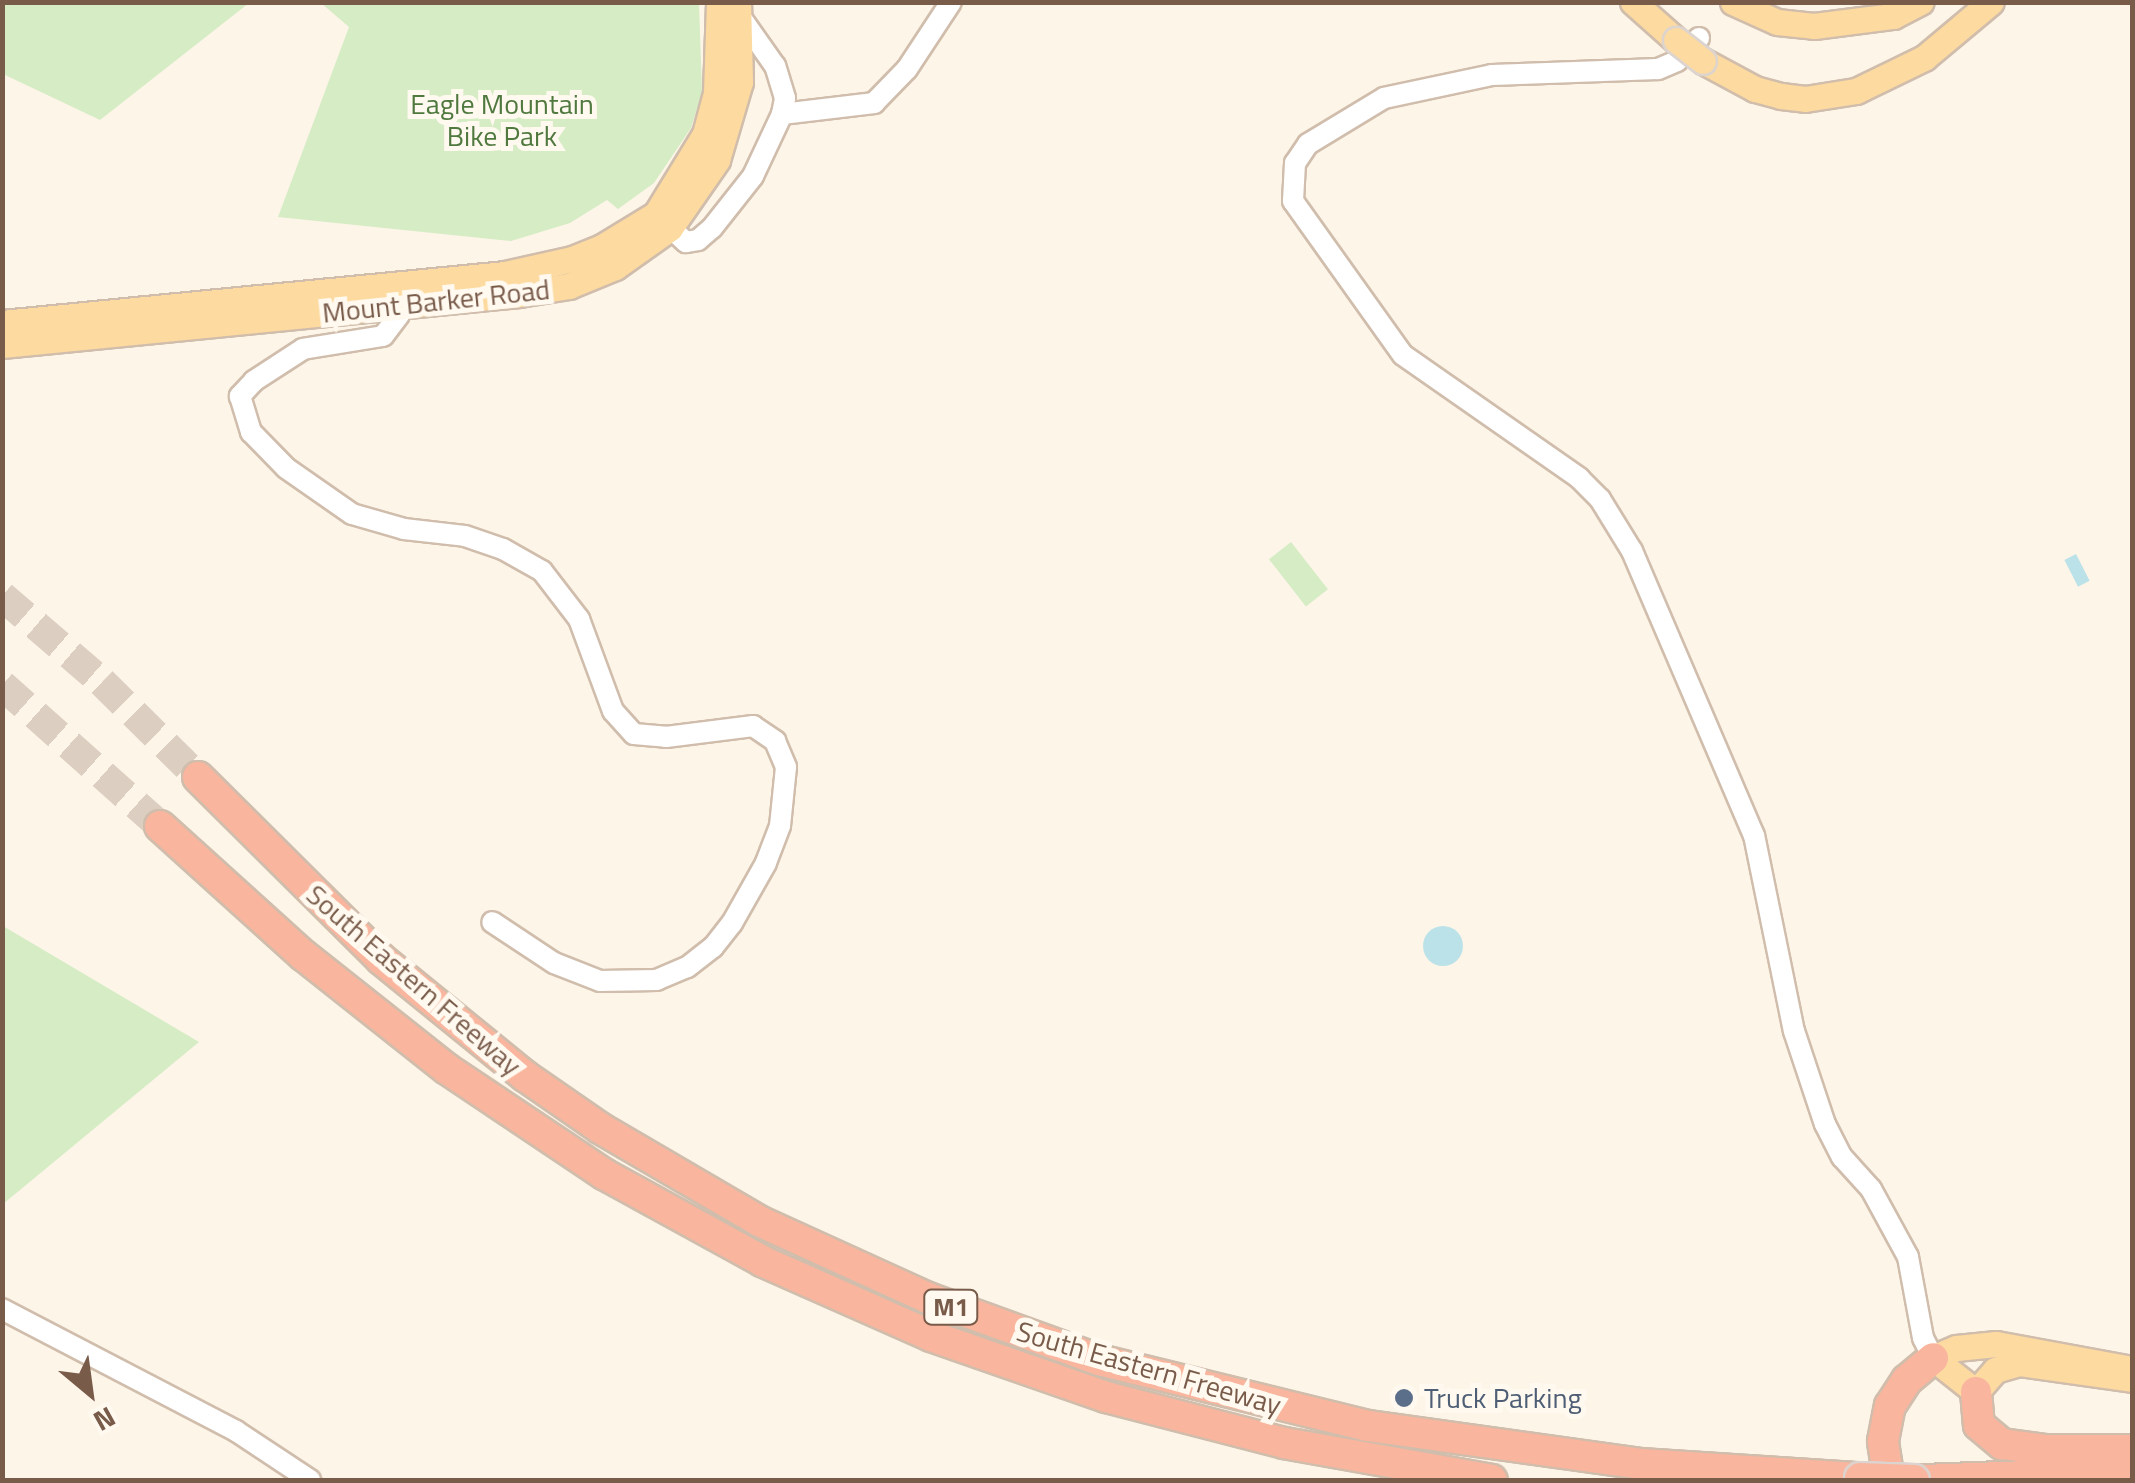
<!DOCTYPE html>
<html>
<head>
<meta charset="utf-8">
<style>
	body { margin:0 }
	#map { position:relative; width:2135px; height:1483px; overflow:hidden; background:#fdf5e8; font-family:"Titillium Web",sans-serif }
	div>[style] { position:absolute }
	.green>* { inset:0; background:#d5ecc5; transform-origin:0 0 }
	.water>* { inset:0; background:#bbe2e8; transform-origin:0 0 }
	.round { border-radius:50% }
	.highway-tunnel>* { height:30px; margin-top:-15px; transform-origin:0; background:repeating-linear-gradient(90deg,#dccec0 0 30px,transparent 0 45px) }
	.roads { filter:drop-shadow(2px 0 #d0bdac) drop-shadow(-2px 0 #d0bdac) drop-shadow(0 2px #d0bdac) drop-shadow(0 -2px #d0bdac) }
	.minor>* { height:20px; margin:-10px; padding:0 10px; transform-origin:10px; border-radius:10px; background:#fff }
	.major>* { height:25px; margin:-12.5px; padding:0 12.5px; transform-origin:12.5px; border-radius:12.5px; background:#fdda9f }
	.highway>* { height:30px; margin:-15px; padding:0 15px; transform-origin:15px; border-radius:15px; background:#f9b59d }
	.bridges { filter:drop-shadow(2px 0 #dcd4d0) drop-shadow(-2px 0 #dcd4d0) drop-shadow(0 2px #dcd4d0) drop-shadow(0 -2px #dcd4d0) }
	.major-bridge>* { height:25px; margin:-12.5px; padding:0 12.5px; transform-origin:12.5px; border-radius:12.5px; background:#fdda9f }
	.highway-bridge>* { height:30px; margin:-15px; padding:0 15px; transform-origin:15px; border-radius:15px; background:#f9b59d }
	.dots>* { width:28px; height:28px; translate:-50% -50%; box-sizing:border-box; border:5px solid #fff9ef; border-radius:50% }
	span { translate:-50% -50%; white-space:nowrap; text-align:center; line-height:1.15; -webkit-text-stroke:10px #fff9ef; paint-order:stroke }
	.shield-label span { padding:2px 8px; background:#fff9ef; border:2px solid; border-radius:8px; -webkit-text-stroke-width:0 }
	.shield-label { font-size:25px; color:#795b4a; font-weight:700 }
	.park-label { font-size:28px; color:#50793f }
	.street-label { font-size:28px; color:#795b4a }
	.service-label { font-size:28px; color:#4e5e75 }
	.left { translate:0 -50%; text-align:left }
	.frame { position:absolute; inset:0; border:5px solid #795b4a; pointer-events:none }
	.north { position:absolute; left:40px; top:1343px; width:100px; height:100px; -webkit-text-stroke:8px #fff9ef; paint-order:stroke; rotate:151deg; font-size:28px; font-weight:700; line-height:40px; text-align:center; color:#795b4a }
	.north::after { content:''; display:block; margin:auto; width:35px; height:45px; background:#795b4a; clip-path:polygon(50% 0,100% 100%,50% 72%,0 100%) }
</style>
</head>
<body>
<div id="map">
	<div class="green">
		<div style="clip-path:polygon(2px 3px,3px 2px,249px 3px,100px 120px,3px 74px)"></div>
		<div style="clip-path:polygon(321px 3px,699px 3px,702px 92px,691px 128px,654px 183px,618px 209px,607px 200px,570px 223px,511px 241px,278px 217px,349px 27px)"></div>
		<div style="left:1291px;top:542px;width:60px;height:28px;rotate:52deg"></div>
		<div style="clip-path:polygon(3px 926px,199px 1042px,3px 1204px)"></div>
	</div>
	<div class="water">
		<div style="left:2076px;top:554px;width:30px;height:13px;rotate:63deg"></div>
		<div class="round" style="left:1423px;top:926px;width:40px;height:40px"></div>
	</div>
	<div class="highway-tunnel">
		<div style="left:2px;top:596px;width:132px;rotate:40.7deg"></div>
		<div style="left:102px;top:682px;width:135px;rotate:44.7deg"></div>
		<div style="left:2px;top:685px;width:212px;rotate:41.7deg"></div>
	</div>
	<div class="roads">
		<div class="minor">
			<div style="left:1699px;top:38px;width:32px;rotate:134deg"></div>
			<div style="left:1677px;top:61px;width:21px;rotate:157deg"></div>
			<div style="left:1658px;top:69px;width:166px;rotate:177.9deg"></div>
			<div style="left:1492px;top:75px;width:110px;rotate:168deg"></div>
			<div style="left:1384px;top:98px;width:89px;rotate:148.8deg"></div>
			<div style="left:1308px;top:144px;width:23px;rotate:124deg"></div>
			<div style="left:1295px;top:163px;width:38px;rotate:93deg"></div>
			<div style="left:1293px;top:201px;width:189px;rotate:54.5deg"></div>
			<div style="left:1403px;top:355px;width:215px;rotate:34.9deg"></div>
			<div style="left:1579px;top:478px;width:30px;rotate:45deg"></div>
			<div style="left:1600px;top:499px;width:61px;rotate:58.4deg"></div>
			<div style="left:1632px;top:551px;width:309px;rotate:66.8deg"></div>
			<div style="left:1754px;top:835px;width:200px;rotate:78.5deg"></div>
			<div style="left:1794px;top:1031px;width:98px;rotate:71.6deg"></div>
			<div style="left:1825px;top:1124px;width:37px;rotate:63deg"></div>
			<div style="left:1842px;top:1157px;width:43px;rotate:47.8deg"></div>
			<div style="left:1871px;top:1189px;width:77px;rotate:61.4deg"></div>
			<div style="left:1908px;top:1257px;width:82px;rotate:79.5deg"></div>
			<div style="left:1923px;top:1338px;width:22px;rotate:63deg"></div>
			<div style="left:782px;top:114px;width:93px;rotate:-6.8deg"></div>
			<div style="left:874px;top:103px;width:47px;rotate:-45.9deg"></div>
			<div style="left:907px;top:69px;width:80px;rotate:-56.7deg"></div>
			<div style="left:661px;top:219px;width:34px;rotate:43deg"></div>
			<div style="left:686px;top:242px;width:12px;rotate:-9deg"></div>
			<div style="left:698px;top:240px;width:18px;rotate:-41deg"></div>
			<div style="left:712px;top:228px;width:66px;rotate:-51.7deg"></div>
			<div style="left:753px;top:176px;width:68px;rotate:-64.9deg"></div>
			<div style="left:782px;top:114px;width:16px;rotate:-79deg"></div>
			<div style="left:785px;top:98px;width:34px;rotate:-107deg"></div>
			<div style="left:775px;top:66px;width:62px;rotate:-125.2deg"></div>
			<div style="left:402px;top:296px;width:19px;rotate:99deg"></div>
			<div style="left:399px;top:315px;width:26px;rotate:127deg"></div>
			<div style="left:383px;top:336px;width:81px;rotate:170.8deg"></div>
			<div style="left:303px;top:349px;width:59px;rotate:146.9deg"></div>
			<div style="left:254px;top:381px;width:21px;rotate:133deg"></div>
			<div style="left:240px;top:396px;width:38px;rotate:73deg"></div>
			<div style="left:251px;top:432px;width:50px;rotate:45.8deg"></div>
			<div style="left:286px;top:468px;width:80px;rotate:34.9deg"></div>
			<div style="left:352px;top:514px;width:54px;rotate:16.1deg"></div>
			<div style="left:404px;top:529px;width:61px;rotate:6.5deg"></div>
			<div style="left:465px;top:536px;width:40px;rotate:18.9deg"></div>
			<div style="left:503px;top:549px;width:45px;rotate:29.4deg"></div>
			<div style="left:542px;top:571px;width:61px;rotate:52.4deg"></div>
			<div style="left:579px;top:619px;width:98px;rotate:69.7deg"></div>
			<div style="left:613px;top:711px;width:31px;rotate:48deg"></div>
			<div style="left:634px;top:734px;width:32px;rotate:5deg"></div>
			<div style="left:666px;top:737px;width:88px;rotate:-7.2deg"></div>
			<div style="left:753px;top:726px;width:27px;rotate:34deg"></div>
			<div style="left:775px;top:741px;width:28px;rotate:67deg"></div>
			<div style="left:786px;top:767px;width:59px;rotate:95.8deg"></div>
			<div style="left:780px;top:826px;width:40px;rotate:111deg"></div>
			<div style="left:766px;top:863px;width:69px;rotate:119.5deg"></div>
			<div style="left:732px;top:923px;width:31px;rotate:128deg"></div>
			<div style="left:713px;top:947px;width:33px;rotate:142deg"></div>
			<div style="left:687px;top:967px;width:33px;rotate:157deg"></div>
			<div style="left:657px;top:980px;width:57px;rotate:179deg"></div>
			<div style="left:600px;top:981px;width:49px;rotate:-158.6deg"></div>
			<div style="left:554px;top:963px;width:74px;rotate:-146.5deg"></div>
			<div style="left:2px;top:1309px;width:264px;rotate:27.5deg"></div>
			<div style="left:236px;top:1431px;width:89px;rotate:33.5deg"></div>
		</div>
		<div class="major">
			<div style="left:1633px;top:2px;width:57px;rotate:41.5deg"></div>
			<div style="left:1733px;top:2px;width:48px;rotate:24.4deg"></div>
			<div style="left:1777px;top:22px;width:37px;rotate:6deg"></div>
			<div style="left:1814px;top:26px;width:80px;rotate:-7.2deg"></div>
			<div style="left:1893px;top:16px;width:31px;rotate:-27deg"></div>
			<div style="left:1703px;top:61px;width:59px;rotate:28.3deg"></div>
			<div style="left:1755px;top:89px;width:27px;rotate:15deg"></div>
			<div style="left:1781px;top:96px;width:24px;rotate:7deg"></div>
			<div style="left:1805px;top:99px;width:52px;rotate:-8.9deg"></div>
			<div style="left:1856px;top:91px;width:76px;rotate:-25.9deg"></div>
			<div style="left:1924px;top:58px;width:87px;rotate:-39.9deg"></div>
			<div style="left:2px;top:323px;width:505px;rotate:-5.56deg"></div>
			<div style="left:505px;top:274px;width:69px;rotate:-12.6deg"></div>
			<div style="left:572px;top:259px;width:32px;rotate:-22deg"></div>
			<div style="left:602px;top:247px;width:63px;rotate:-31.4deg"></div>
			<div style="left:656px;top:214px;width:94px;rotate:-58.5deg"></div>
			<div style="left:705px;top:134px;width:42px;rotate:-75deg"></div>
			<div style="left:716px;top:93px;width:91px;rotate:-88.1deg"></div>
			<div style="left:2px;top:345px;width:520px;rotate:-5.63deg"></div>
			<div style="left:519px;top:294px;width:51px;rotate:-9.1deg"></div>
			<div style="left:569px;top:286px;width:50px;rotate:-22.4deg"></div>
			<div style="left:615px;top:267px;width:67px;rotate:-35.3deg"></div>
			<div style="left:670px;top:228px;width:83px;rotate:-55.3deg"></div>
			<div style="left:717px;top:160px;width:81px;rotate:-73.6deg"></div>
			<div style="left:740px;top:82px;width:80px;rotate:-91.4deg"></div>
			<div style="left:2132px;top:1369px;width:138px;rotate:-169.6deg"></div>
			<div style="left:1996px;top:1344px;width:40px;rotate:174.3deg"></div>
			<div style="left:1956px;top:1348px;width:25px;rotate:157deg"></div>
			<div style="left:1933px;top:1358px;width:55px;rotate:38.3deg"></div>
			<div style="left:1976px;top:1392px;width:29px;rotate:-49deg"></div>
			<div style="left:1995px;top:1370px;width:26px;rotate:-16deg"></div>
			<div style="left:2020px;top:1363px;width:113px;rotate:8.1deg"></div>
		</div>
		<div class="highway">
			<div style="left:198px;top:777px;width:258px;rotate:44.8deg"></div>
			<div style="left:381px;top:959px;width:186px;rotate:39.1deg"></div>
			<div style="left:525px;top:1076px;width:91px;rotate:34.7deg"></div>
			<div style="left:600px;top:1128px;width:184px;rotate:30.3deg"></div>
			<div style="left:759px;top:1221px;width:186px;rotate:24.5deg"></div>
			<div style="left:928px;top:1298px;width:182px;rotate:19.9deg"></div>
			<div style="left:1099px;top:1360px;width:277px;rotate:13.8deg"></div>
			<div style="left:1368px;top:1426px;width:276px;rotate:7.9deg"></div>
			<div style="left:1641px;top:1464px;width:219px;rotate:3.7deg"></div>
			<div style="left:160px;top:826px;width:193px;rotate:42.1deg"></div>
			<div style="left:303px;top:955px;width:184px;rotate:38.4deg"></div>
			<div style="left:447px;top:1069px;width:189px;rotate:33.8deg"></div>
			<div style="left:604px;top:1174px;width:180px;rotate:28.8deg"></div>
			<div style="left:762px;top:1261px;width:185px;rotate:23.9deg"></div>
			<div style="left:931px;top:1336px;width:185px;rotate:19.2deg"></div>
			<div style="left:1106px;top:1397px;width:184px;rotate:14.5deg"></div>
			<div style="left:1284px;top:1443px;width:211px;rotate:10.1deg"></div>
			<div style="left:1976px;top:1392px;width:33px;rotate:85deg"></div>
			<div style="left:1979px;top:1425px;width:30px;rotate:40deg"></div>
			<div style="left:2002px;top:1444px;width:43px;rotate:7.9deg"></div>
			<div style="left:2045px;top:1450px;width:87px"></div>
			<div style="left:1889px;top:1480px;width:39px;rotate:-99deg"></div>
			<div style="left:1883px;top:1441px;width:36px;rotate:-79deg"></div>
			<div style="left:1890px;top:1406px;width:31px;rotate:-57deg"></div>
			<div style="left:1907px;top:1380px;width:34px;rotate:-40deg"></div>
			<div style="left:1924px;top:1480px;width:208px;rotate:-2.2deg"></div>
		</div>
	</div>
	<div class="bridges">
		<div class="major-bridge">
			<div style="left:1676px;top:40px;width:34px;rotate:38deg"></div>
		</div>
		<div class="highway-bridge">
			<div style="left:1860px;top:1478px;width:54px;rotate:2.1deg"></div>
		</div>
	</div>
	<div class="dots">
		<div style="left:1404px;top:1398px;background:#5c6f8a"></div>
	</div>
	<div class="shield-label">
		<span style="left:951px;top:1307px">M1</span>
	</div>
	<div class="park-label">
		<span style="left:502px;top:120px">Eagle Mountain<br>Bike Park</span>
	</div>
	<div class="street-label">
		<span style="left:436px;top:301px;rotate:-6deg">Mount Barker Road</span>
		<span style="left:414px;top:980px;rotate:41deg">South Eastern Freeway</span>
		<span style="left:1149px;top:1368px;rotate:16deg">South Eastern Freeway</span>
	</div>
	<div class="service-label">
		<span class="left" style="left:1424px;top:1398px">Truck Parking</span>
	</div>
	<div class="frame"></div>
	<div class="north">N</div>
</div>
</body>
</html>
